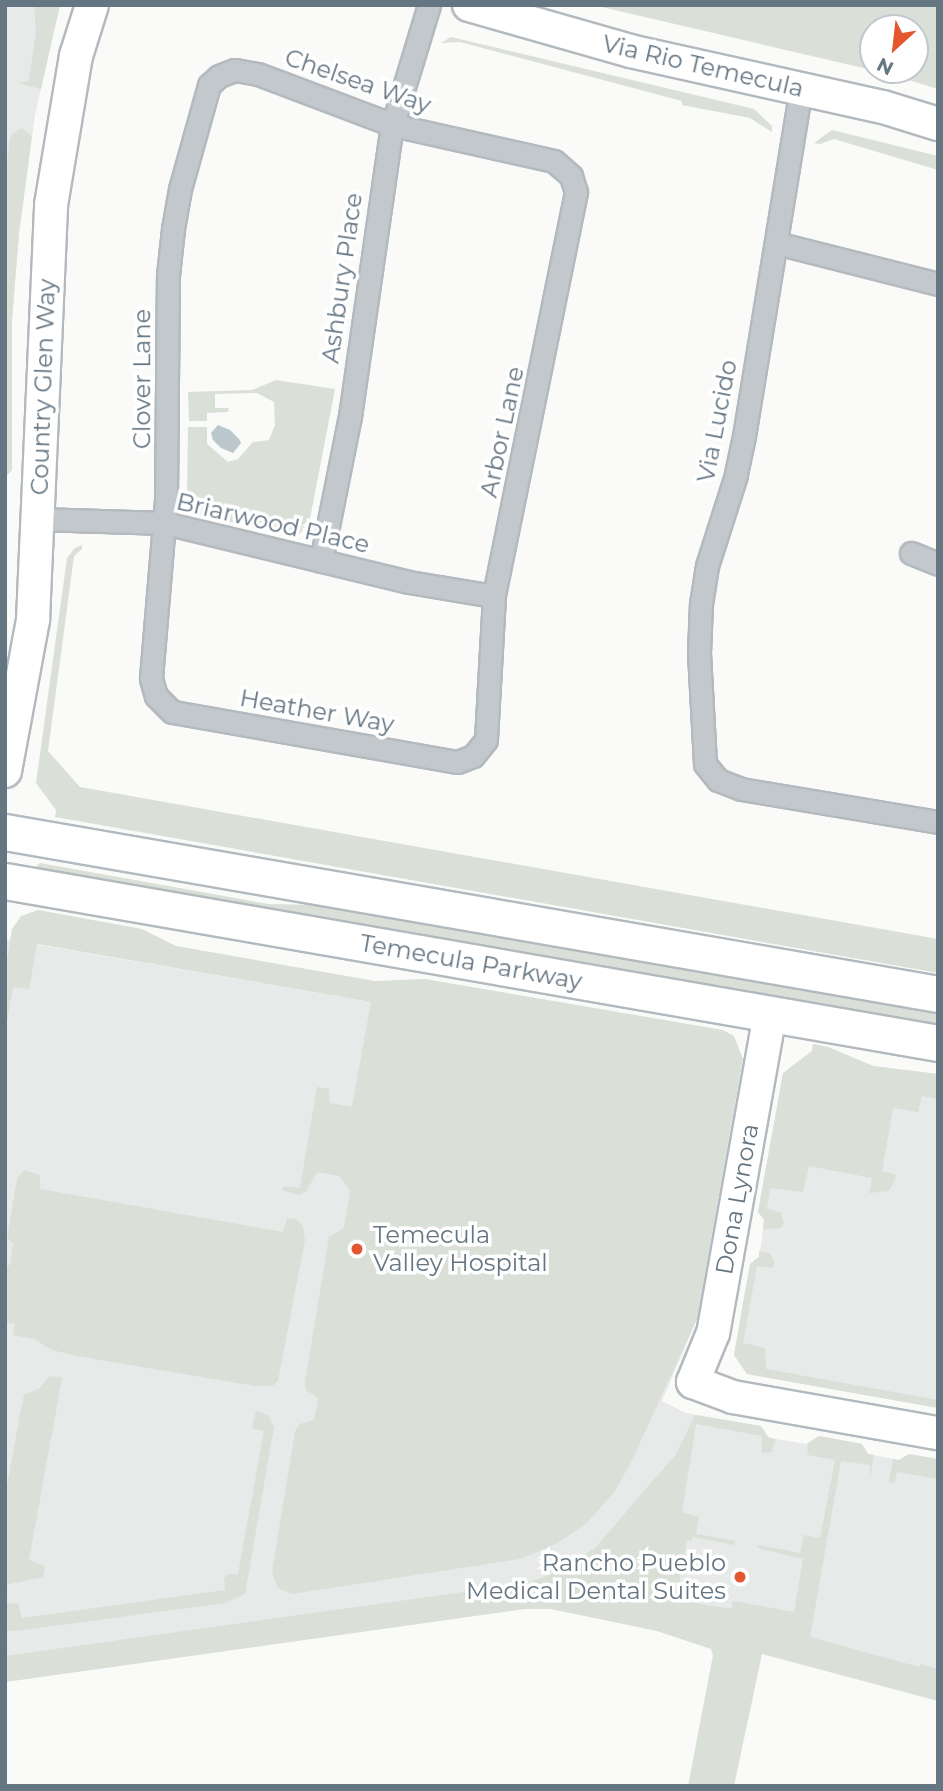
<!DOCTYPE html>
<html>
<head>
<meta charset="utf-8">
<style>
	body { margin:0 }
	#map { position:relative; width:943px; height:1791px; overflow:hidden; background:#fafaf8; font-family:Montserrat,sans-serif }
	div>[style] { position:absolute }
	.built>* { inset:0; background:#e8e9e9 }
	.green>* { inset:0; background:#dadfd7 }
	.water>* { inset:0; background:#bbc7cb }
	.roads { filter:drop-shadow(2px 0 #b3babf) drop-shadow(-2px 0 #b3babf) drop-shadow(0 2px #b3babf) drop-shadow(0 -2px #b3babf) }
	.street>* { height:21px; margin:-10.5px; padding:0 10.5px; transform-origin:10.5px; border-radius:10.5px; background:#c3c8cc }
	.secondary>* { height:32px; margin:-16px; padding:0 16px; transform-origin:16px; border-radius:16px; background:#fff }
	.primary>* { height:35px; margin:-17.5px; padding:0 17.5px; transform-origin:17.5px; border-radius:17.5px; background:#fff }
	.dots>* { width:19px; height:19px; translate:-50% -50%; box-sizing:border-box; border:4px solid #fff; border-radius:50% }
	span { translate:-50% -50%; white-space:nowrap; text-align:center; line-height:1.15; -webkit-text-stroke:7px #fff; paint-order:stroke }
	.street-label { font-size:24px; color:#657683 }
	.poi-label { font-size:24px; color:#657683 }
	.left { translate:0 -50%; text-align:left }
	.right { translate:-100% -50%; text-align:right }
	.frame { position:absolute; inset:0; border:7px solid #657683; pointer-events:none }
	.north { position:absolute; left:859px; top:14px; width:70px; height:70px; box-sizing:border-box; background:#fff; border:2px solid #c1c8cd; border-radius:50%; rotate:207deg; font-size:19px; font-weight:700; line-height:28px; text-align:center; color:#657683 }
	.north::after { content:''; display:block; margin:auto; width:24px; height:32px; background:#e4572e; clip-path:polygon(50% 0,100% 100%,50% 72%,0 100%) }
</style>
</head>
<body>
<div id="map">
	<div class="built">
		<div style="clip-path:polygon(5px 5px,60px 5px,35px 115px,19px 233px,12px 320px,12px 470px,5px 477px)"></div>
		<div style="clip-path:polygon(5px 939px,741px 1066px,697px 1319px,662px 1401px,686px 1413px,761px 1426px,769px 1438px,807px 1444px,819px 1436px,862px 1444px,868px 1454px,899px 1460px,909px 1454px,938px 1459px,938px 1688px,551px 1609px,524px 1609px,5px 1682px)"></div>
		<div style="clip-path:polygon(813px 1044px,828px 1047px,873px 1066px,938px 1074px,938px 1408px,747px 1374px,734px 1355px,750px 1264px,759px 1257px,762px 1239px,764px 1220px,758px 1212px,783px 1073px,812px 1051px)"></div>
	</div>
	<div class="green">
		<div style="clip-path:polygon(34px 5px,60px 5px,41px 89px,18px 83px,29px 81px,36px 31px)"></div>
		<div style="clip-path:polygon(evenodd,593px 5px,938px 5px,938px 89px,889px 74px,593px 5px,873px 28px,915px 28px,915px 70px,873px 70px,873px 28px)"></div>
		<div style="clip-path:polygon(451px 37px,754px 109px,772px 126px,772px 132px,750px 118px,682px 105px,682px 101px,460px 42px,441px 43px)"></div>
		<div style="clip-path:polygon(22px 128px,32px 136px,19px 233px,12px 320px,12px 470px,5px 477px,5px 177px,10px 139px,12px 134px)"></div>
		<div style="clip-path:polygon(832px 130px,938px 156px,938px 170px,834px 139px,820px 144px,814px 143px)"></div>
		<div style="clip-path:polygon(276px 380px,335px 389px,309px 524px,297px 536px,200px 516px,191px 511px,187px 499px,188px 427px,207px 427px,207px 444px,228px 462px,238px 459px,253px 442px,269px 440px,275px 425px,274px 402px,257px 393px,215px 394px,215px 408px,229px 408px,228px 412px,207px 413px,207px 421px,189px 421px,188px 392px,252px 390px)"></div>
		<div style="clip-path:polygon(82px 545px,82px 549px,74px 556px,48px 751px,80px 787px,938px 939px,938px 973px,55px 817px,56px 810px,36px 783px,67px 558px,75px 548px)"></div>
		<div style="clip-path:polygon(40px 863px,268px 904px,323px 905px,938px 1013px,938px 1026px,49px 870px,36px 867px)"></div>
		<div style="clip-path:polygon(38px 910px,142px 929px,176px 946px,375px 981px,425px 979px,723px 1030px,734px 1036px,743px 1059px,697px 1319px,631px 1462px,615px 1491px,587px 1523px,556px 1544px,520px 1559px,292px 1594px,278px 1588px,272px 1572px,295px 1431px,300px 1424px,314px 1420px,318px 1398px,306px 1390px,305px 1382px,329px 1237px,344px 1228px,350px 1191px,339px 1176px,317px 1172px,306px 1192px,299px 1195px,281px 1190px,285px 1186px,300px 1188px,317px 1087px,329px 1089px,330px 1103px,352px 1107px,371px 1002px,37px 944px,29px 989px,13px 987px,5px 1034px,5px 972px,12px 929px,21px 916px)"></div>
		<div style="clip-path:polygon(813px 1044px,828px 1047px,873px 1066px,938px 1074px,938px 1099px,922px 1096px,918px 1112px,893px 1108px,882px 1171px,897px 1175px,889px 1191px,869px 1193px,872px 1178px,809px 1166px,803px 1192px,770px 1188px,767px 1208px,781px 1213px,784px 1223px,781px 1228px,763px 1229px,764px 1219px,758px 1212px,783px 1073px,812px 1051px)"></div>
		<div style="clip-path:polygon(24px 1170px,40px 1175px,40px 1189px,283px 1232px,287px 1218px,296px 1219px,303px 1226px,305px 1240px,278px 1381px,272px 1386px,255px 1386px,77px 1356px,52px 1350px,34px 1339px,13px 1335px,15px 1324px,5px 1322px,5px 1269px,10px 1264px,13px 1243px,7px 1239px,17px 1179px)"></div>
		<div style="clip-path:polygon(759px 1251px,770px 1253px,775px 1263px,772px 1268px,757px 1266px,743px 1343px,765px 1348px,766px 1369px,938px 1400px,938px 1408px,747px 1374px,734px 1355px,750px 1264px,759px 1257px)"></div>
		<div style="clip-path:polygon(49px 1376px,62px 1378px,29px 1560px,45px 1566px,43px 1577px,5px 1585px,5px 1496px,23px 1399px,25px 1394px,39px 1389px)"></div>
		<div style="clip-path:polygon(256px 1411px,268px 1415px,274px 1427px,245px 1594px,225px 1603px,16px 1631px,5px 1630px,6px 1604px,18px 1603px,22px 1618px,225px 1590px,224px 1578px,228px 1574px,238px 1574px,264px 1431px,252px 1428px)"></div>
		<div style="clip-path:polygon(695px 1415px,761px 1426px,768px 1437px,775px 1439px,772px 1452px,762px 1453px,762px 1436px,696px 1424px,682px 1512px,699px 1517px,696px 1534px,735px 1541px,735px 1545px,693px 1537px,691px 1541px,687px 1540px,677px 1596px,684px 1597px,684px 1601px,731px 1609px,733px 1601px,794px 1612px,803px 1559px,758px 1548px,758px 1545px,800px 1553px,804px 1535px,820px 1538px,835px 1460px,808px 1455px,807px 1444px,819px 1436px,862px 1444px,868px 1454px,874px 1455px,870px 1478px,870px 1465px,841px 1461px,810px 1637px,919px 1667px,921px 1664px,938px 1669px,938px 1701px,762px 1654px,734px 1786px,688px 1786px,713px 1655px,711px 1649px,657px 1631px,551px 1609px,524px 1609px,5px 1682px,5px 1656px,528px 1583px,564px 1569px,596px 1547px,676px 1454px)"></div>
		<div style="clip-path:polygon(909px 1454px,938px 1459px,938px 1479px,897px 1472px,895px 1483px,889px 1482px,893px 1459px,899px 1460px)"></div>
	</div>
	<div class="water">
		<div style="clip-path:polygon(218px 425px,230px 430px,239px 439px,241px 443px,233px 453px,221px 448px,213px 440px,211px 433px)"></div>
	</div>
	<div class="roads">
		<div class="street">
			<div style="left:235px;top:70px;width:23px;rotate:10deg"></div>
			<div style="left:258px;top:74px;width:144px;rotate:20.7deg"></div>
			<div style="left:393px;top:125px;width:165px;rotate:12.6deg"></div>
			<div style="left:554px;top:161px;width:23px;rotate:41deg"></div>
			<div style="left:571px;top:176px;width:17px;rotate:73deg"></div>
			<div style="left:576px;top:192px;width:412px;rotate:101.5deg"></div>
			<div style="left:494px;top:596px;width:144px;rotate:93.2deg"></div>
			<div style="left:486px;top:740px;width:21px;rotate:129deg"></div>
			<div style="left:473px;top:756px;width:17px;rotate:159deg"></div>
			<div style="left:457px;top:762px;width:289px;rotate:-170deg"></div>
			<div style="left:172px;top:712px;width:23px;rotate:-135deg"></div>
			<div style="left:156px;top:696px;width:19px;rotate:-106deg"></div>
			<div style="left:151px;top:678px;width:180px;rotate:-85.2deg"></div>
			<div style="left:166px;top:499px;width:224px;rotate:-89.5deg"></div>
			<div style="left:168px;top:275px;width:46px;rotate:-83.8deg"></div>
			<div style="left:173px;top:229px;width:41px;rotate:-80.1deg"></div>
			<div style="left:180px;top:189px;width:108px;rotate:-74.4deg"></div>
			<div style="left:209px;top:85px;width:13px;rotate:-42deg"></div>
			<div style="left:219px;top:76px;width:17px;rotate:-21deg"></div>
			<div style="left:801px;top:88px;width:353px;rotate:99.3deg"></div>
			<div style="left:744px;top:436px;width:40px;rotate:102deg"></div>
			<div style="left:736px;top:475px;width:96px;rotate:107.7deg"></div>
			<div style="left:707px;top:566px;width:37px;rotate:99deg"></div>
			<div style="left:701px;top:603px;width:50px;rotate:92.3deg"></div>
			<div style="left:699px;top:653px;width:111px;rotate:86.9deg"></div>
			<div style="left:705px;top:764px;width:21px;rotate:51deg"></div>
			<div style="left:718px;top:780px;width:25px;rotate:21deg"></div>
			<div style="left:741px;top:789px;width:200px;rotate:9.5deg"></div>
			<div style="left:776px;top:243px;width:167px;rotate:14.2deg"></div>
			<div style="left:38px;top:519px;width:127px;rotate:1.8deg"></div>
			<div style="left:165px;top:523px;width:251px;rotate:13.6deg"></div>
			<div style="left:409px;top:582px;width:86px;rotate:9.4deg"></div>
			<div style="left:911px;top:553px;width:29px;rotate:22deg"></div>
			<div style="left:321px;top:561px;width:148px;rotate:-78.7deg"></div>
			<div style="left:350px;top:416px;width:289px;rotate:-81.8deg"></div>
			<div style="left:391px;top:130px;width:131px;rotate:-73.1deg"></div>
		</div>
		<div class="secondary">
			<div style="left:469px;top:5px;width:167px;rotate:15.9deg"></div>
			<div style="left:630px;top:51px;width:259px;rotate:12.5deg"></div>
			<div style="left:883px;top:107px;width:58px;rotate:17.2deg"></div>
			<div style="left:5px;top:771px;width:154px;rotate:-79.5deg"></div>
			<div style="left:33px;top:620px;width:415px;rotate:-87.5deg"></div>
			<div style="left:51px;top:205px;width:151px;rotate:-80.5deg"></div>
			<div style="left:76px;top:56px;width:53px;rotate:-72.6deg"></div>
			<div style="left:770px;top:1014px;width:324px;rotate:100.1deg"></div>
			<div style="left:713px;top:1333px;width:53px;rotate:112.2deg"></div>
			<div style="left:693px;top:1382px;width:43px;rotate:20.6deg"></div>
			<div style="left:733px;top:1397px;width:208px;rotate:10deg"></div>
		</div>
		<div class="primary">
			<div style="left:5px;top:832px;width:947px;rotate:9.85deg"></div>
			<div style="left:5px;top:881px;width:947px;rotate:9.85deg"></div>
		</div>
	</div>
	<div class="dots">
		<div style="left:357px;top:1249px;background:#e4572e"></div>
		<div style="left:740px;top:1577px;background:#e4572e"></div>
	</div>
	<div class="street-label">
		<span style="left:703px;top:66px;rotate:13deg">Via Rio Temecula</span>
		<span style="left:358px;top:81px;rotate:19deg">Chelsea Way</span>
		<span style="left:342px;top:278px;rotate:-82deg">Ashbury Place</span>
		<span style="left:142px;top:379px;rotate:-90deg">Clover Lane</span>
		<span style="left:43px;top:387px;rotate:-88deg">Country Glen Way</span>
		<span style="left:717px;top:421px;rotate:-79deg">Via Lucido</span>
		<span style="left:502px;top:432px;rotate:-78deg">Arbor Lane</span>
		<span style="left:273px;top:523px;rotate:13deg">Briarwood Place</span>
		<span style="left:317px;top:711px;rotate:10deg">Heather Way</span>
		<span style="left:471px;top:962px;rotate:10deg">Temecula Parkway</span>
		<span style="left:737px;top:1199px;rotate:-80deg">Dona Lynora</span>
	</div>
	<div class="poi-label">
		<span class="left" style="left:373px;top:1249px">Temecula<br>Valley Hospital</span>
		<span class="right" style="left:726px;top:1577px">Rancho Pueblo<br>Medical Dental Suites</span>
	</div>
	<div class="frame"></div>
	<div class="north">N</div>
</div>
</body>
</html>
